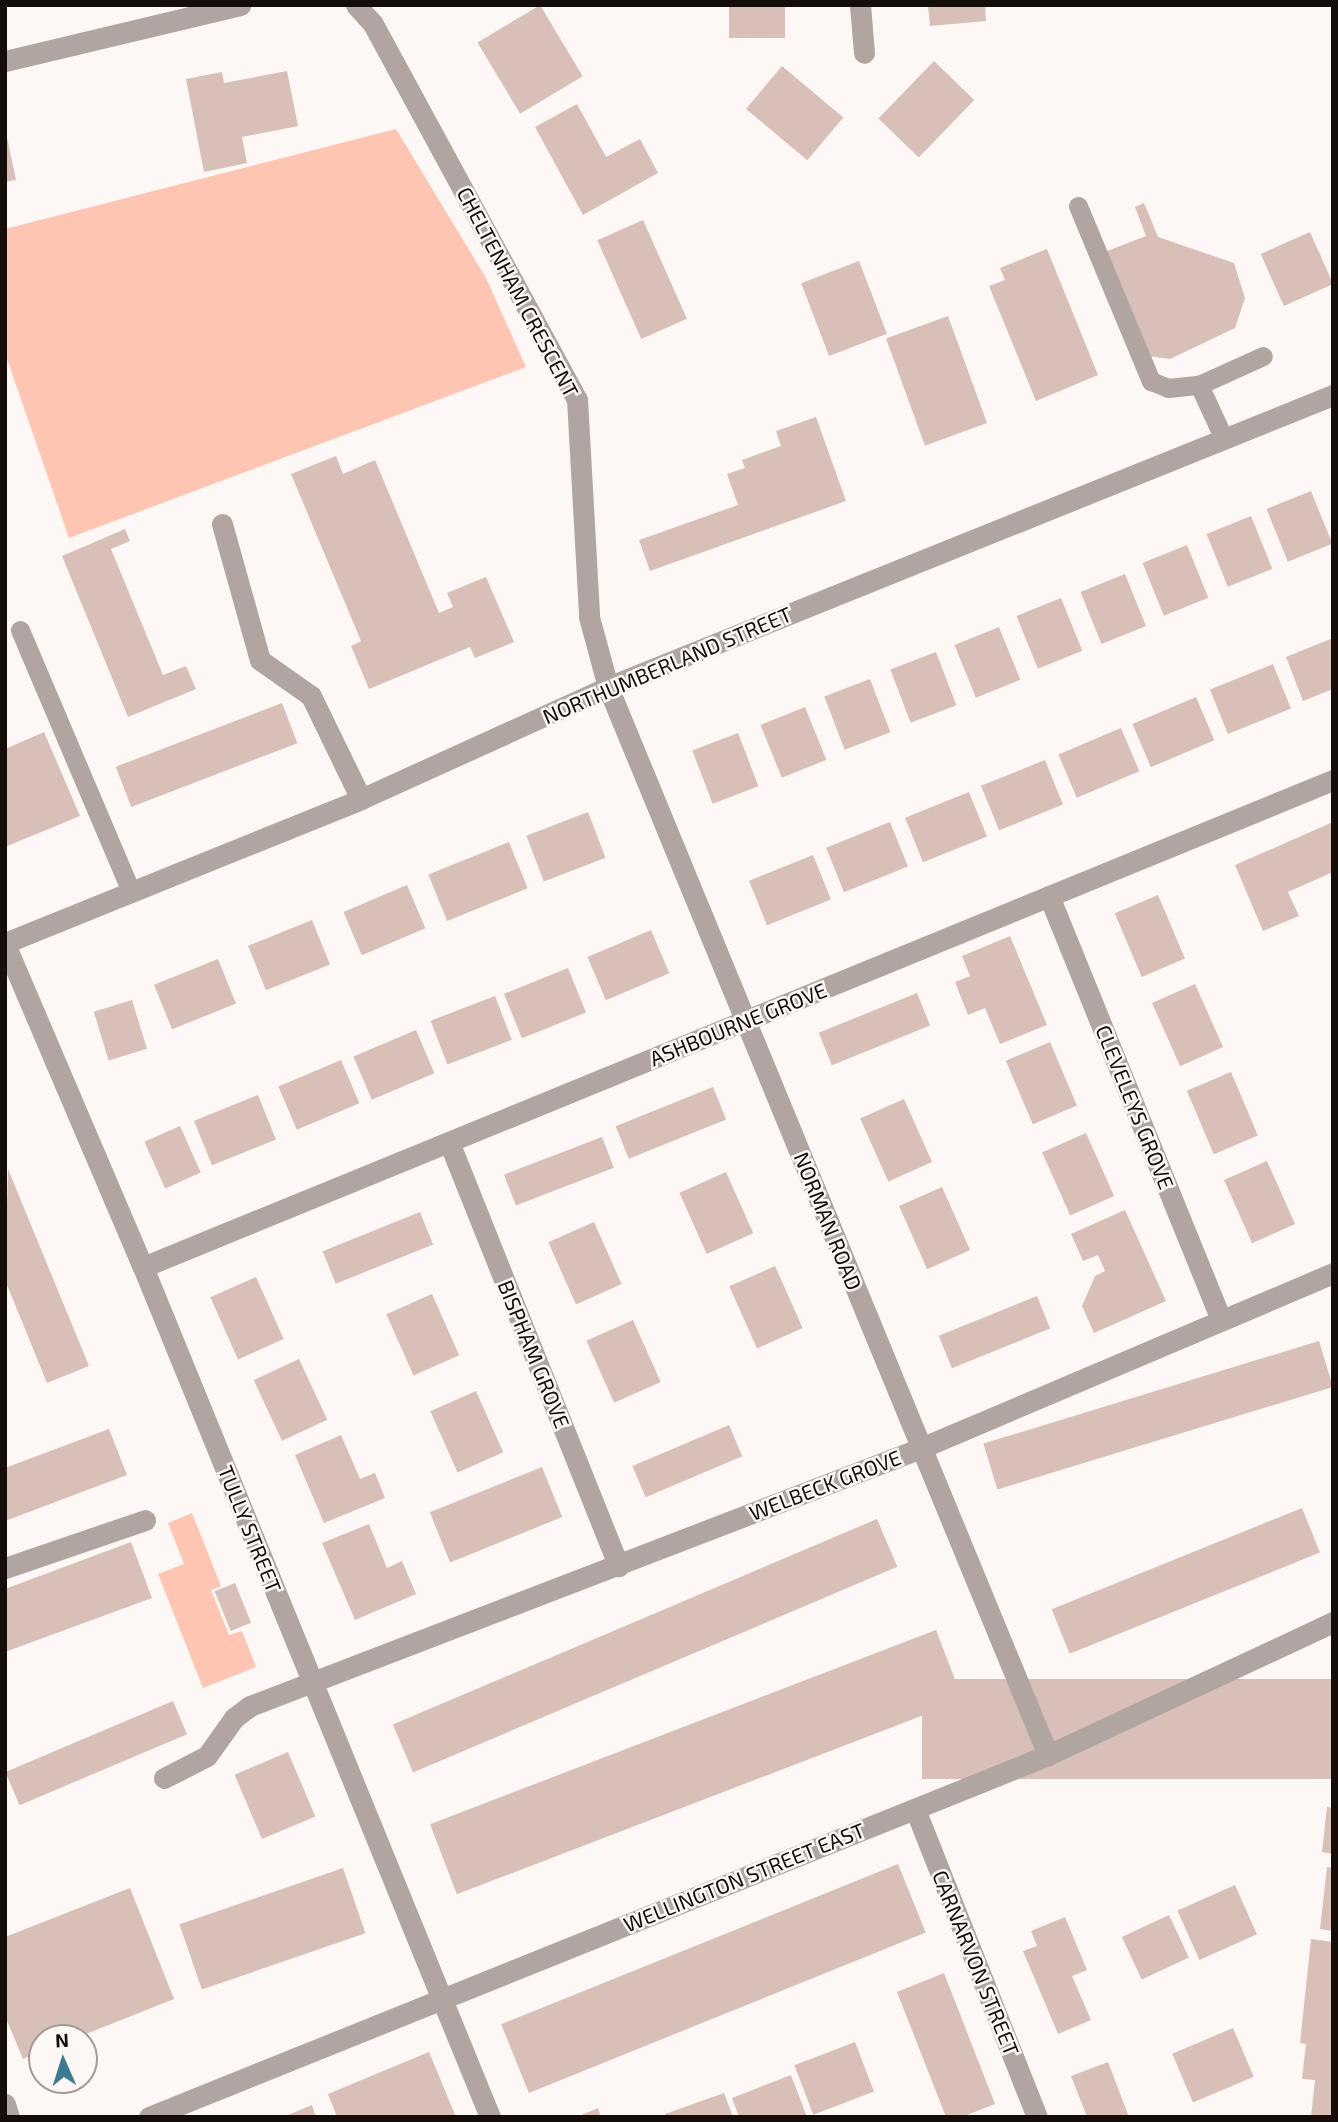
<!DOCTYPE html>
<html>
<head>
<meta charset="utf-8">
<style>
	body { margin:0 }
	#map { position:relative; width:1338px; height:2122px; overflow:hidden; background:#fdf8f6; font-family:"Exo 2",sans-serif }
	div>[style] { position:absolute }
	.green>* { inset:0; background:#fec6b2 }
	.building>* { inset:0; background:#d8bfb7; transform-origin:0 0 }
	.service>* { height:19px; margin:-9.5px; padding:0 9.5px; transform-origin:9.5px; border-radius:9.5px; background:#b0a5a1 }
	.minor>* { height:21px; margin:-10.5px; padding:0 10.5px; transform-origin:10.5px; border-radius:10.5px; background:#b0a5a1 }
	.tertiary>* { height:21px; margin:-10.5px; padding:0 10.5px; transform-origin:10.5px; border-radius:10.5px; background:#b0a5a1 }
	span { translate:-50% -50%; white-space:nowrap; text-align:center; line-height:1.15; -webkit-text-stroke:5px #fdf8f6; paint-order:stroke }
	.street-label { font-size:21px; color:#150d0a }
	.frame { position:absolute; inset:0; border:7px solid #150d0a; pointer-events:none }
	.north { position:absolute; left:28px; top:2024px; width:70px; height:70px; box-sizing:border-box; background:#fdf8f6; border:2px solid #a09a98; border-radius:50%; rotate:357deg; font-size:19px; font-weight:700; line-height:28px; text-align:center; color:#150d0a }
	.north::after { content:''; display:block; margin:auto; width:24px; height:32px; background:#3b7b8f; clip-path:polygon(50% 0,100% 100%,50% 72%,0 100%) }
</style>
</head>
<body>
<div id="map">
	<div class="green">
		<div style="clip-path:polygon(396px 129px,486px 278px,526px 367px,69px 538px,5px 353px,5px 229px)"></div>
		<div style="clip-path:polygon(192px 1513px,221px 1586px,211px 1590px,229px 1635px,242px 1631px,256px 1667px,203px 1688px,158px 1574px,184px 1564px,168px 1523px)"></div>
	</div>
	<div class="building">
		<div style="left:540px;top:5px;width:83px;height:73px;rotate:59deg"></div>
		<div style="left:729px;top:5px;width:56px;height:33px"></div>
		<div style="clip-path:polygon(928px 5px,985px 5px,986px 21px,930px 26px)"></div>
		<div style="left:934px;top:61px;width:56px;height:80px;rotate:44deg"></div>
		<div style="left:782px;top:66px;width:80px;height:56px;rotate:40deg"></div>
		<div style="clip-path:polygon(287px 71px,298px 126px,242px 137px,247px 163px,204px 172px,186px 79px,222px 72px,224px 83px)"></div>
		<div style="clip-path:polygon(577px 104px,606px 157px,640px 139px,658px 173px,583px 215px,535px 127px)"></div>
		<div style="clip-path:polygon(5px 128px,16px 180px,5px 182px)"></div>
		<div style="clip-path:polygon(1144px 203px,1158px 237px,1234px 263px,1245px 298px,1235px 328px,1170px 359px,1141px 355px,1102px 253px,1146px 236px,1135px 207px)"></div>
		<div style="left:643px;top:220px;width:108px;height:50px;rotate:66deg"></div>
		<div style="left:1310px;top:232px;width:57px;height:54px;rotate:66deg"></div>
		<div style="clip-path:polygon(1047px 249px,1098px 375px,1036px 401px,989px 286px,1005px 280px,1000px 268px)"></div>
		<div style="left:859px;top:261px;width:78px;height:62px;rotate:69deg"></div>
		<div style="left:948px;top:316px;width:114px;height:66px;rotate:70deg"></div>
		<div style="clip-path:polygon(816px 417px,846px 501px,650px 571px,639px 540px,738px 505px,727px 474px,745px 468px,742px 460px,781px 446px,776px 431px)"></div>
		<div style="clip-path:polygon(336px 456px,343px 474px,375px 460px,439px 613px,453px 607px,447px 593px,486px 577px,514px 642px,475px 658px,470px 647px,369px 689px,351px 646px,361px 641px,291px 474px)"></div>
		<div style="left:1311px;top:491px;width:57px;height:48px;rotate:68deg"></div>
		<div style="left:1251px;top:516px;width:57px;height:48px;rotate:68deg"></div>
		<div style="clip-path:polygon(125px 529px,130px 541px,111px 549px,163px 675px,186px 666px,196px 689px,128px 717px,62px 556px)"></div>
		<div style="left:1187px;top:545px;width:57px;height:48px;rotate:68deg"></div>
		<div style="left:1125px;top:574px;width:56px;height:48px;rotate:68deg"></div>
		<div style="left:1061px;top:598px;width:57px;height:48px;rotate:68deg"></div>
		<div style="left:999px;top:627px;width:57px;height:48px;rotate:68deg"></div>
		<div style="clip-path:polygon(1333px 638px,1333px 689px,1303px 701px,1286px 657px)"></div>
		<div style="left:936px;top:652px;width:57px;height:49px;rotate:69deg"></div>
		<div style="left:1273px;top:664px;width:48px;height:68px;rotate:68deg"></div>
		<div style="left:870px;top:679px;width:57px;height:49px;rotate:69deg"></div>
		<div style="left:1196px;top:697px;width:47px;height:69px;rotate:67deg"></div>
		<div style="left:282px;top:703px;width:43px;height:178px;rotate:69deg"></div>
		<div style="left:805px;top:707px;width:57px;height:48px;rotate:68deg"></div>
		<div style="left:1121px;top:728px;width:47px;height:68px;rotate:67deg"></div>
		<div style="clip-path:polygon(44px 732px,80px 816px,5px 847px,5px 749px)"></div>
		<div style="left:738px;top:733px;width:57px;height:49px;rotate:69deg"></div>
		<div style="left:1045px;top:760px;width:48px;height:69px;rotate:68deg"></div>
		<div style="left:969px;top:792px;width:48px;height:69px;rotate:68deg"></div>
		<div style="left:588px;top:812px;width:49px;height:66px;rotate:69deg"></div>
		<div style="left:890px;top:822px;width:48px;height:69px;rotate:68deg"></div>
		<div style="clip-path:polygon(1333px 822px,1333px 872px,1288px 892px,1299px 916px,1263px 931px,1235px 865px)"></div>
		<div style="left:509px;top:842px;width:50px;height:87px;rotate:68deg"></div>
		<div style="left:813px;top:855px;width:48px;height:69px;rotate:68deg"></div>
		<div style="left:407px;top:885px;width:47px;height:69px;rotate:67deg"></div>
		<div style="left:1158px;top:895px;width:69px;height:47px;rotate:67deg"></div>
		<div style="left:312px;top:920px;width:48px;height:69px;rotate:68deg"></div>
		<div style="left:651px;top:930px;width:47px;height:69px;rotate:67deg"></div>
		<div style="clip-path:polygon(1010px 936px,1047px 1025px,1000px 1044px,985px 1008px,968px 1015px,955px 982px,970px 976px,962px 956px)"></div>
		<div style="left:218px;top:959px;width:48px;height:69px;rotate:68deg"></div>
		<div style="left:568px;top:968px;width:48px;height:69px;rotate:68deg"></div>
		<div style="left:1195px;top:984px;width:69px;height:47px;rotate:66deg"></div>
		<div style="left:917px;top:993px;width:35px;height:106px;rotate:68deg"></div>
		<div style="left:495px;top:996px;width:47px;height:69px;rotate:69deg"></div>
		<div style="left:132px;top:1000px;width:51px;height:40px;rotate:73deg"></div>
		<div style="left:416px;top:1030px;width:47px;height:68px;rotate:67deg"></div>
		<div style="left:1050px;top:1042px;width:69px;height:48px;rotate:67deg"></div>
		<div style="left:341px;top:1060px;width:47px;height:68px;rotate:67deg"></div>
		<div style="left:1231px;top:1072px;width:69px;height:48px;rotate:67deg"></div>
		<div style="left:713px;top:1087px;width:35px;height:105px;rotate:68deg"></div>
		<div style="left:258px;top:1095px;width:48px;height:69px;rotate:68deg"></div>
		<div style="left:904px;top:1099px;width:69px;height:48px;rotate:66deg"></div>
		<div style="left:180px;top:1126px;width:51px;height:39px;rotate:66deg"></div>
		<div style="left:1086px;top:1133px;width:69px;height:48px;rotate:66deg"></div>
		<div style="left:602px;top:1137px;width:33px;height:105px;rotate:69deg"></div>
		<div style="left:1267px;top:1161px;width:69px;height:47px;rotate:66deg"></div>
		<div style="clip-path:polygon(8px 1169px,89px 1366px,47px 1383px,5px 1280px)"></div>
		<div style="left:726px;top:1172px;width:67px;height:51px;rotate:66deg"></div>
		<div style="left:942px;top:1187px;width:69px;height:47px;rotate:66deg"></div>
		<div style="clip-path:polygon(1125px 1210px,1166px 1301px,1094px 1333px,1082px 1306px,1095px 1276px,1105px 1271px,1098px 1255px,1083px 1261px,1071px 1234px)"></div>
		<div style="left:420px;top:1212px;width:35px;height:105px;rotate:68deg"></div>
		<div style="left:594px;top:1222px;width:68px;height:50px;rotate:66deg"></div>
		<div style="left:775px;top:1266px;width:68px;height:50px;rotate:66deg"></div>
		<div style="left:256px;top:1277px;width:68px;height:50px;rotate:66deg"></div>
		<div style="left:432px;top:1294px;width:67px;height:50px;rotate:66deg"></div>
		<div style="left:1037px;top:1296px;width:35px;height:106px;rotate:68deg"></div>
		<div style="left:633px;top:1320px;width:68px;height:51px;rotate:66deg"></div>
		<div style="left:1319px;top:1341px;width:48px;height:351px;rotate:73deg"></div>
		<div style="left:299px;top:1359px;width:67px;height:50px;rotate:65deg"></div>
		<div style="left:476px;top:1391px;width:67px;height:50px;rotate:66deg"></div>
		<div style="left:729px;top:1425px;width:34px;height:105px;rotate:67deg"></div>
		<div style="clip-path:polygon(109px 1429px,127px 1475px,5px 1521px,5px 1468px)"></div>
		<div style="clip-path:polygon(341px 1435px,360px 1479px,375px 1473px,385px 1498px,324px 1523px,295px 1455px)"></div>
		<div style="left:542px;top:1467px;width:54px;height:121px;rotate:68deg"></div>
		<div style="left:1302px;top:1508px;width:48px;height:270px;rotate:68deg"></div>
		<div style="left:877px;top:1519px;width:52px;height:526px;rotate:67deg"></div>
		<div style="clip-path:polygon(369px 1524px,387px 1568px,402px 1561px,416px 1594px,355px 1620px,322px 1543px)"></div>
		<div style="clip-path:polygon(131px 1542px,152px 1598px,5px 1652px,5px 1589px)"></div>
		<div style="left:235px;top:1583px;width:43px;height:22px;rotate:68deg"></div>
		<div style="left:936px;top:1630px;width:75px;height:542px;rotate:69deg"></div>
		<div style="left:1333px;top:1679px;width:100px;height:411px;rotate:90deg"></div>
		<div style="left:173px;top:1701px;width:36px;height:182px;rotate:67deg"></div>
		<div style="left:288px;top:1752px;width:70px;height:58px;rotate:67deg"></div>
		<div style="clip-path:polygon(1327px 1807px,1333px 1808px,1333px 1854px,1322px 1852px)"></div>
		<div style="left:898px;top:1864px;width:74px;height:428px;rotate:68deg"></div>
		<div style="clip-path:polygon(1327px 1867px,1333px 1868px,1333px 1931px,1320px 1929px)"></div>
		<div style="left:343px;top:1868px;width:69px;height:173px;rotate:71deg"></div>
		<div style="left:1235px;top:1885px;width:54px;height:63px;rotate:66deg"></div>
		<div style="clip-path:polygon(130px 1888px,174px 1999px,76px 2038px,42px 2038px,42px 2051px,23px 2059px,5px 2016px,5px 1937px)"></div>
		<div style="left:1169px;top:1915px;width:47px;height:52px;rotate:65deg"></div>
		<div style="clip-path:polygon(1065px 1917px,1087px 1970px,1072px 1976px,1091px 2020px,1058px 2034px,1023px 1951px,1037px 1946px,1031px 1931px)"></div>
		<div style="clip-path:polygon(1311px 1939px,1333px 1942px,1333px 2117px,1311px 2117px,1315px 2080px,1302px 2079px,1306px 2044px,1300px 2043px)"></div>
		<div style="clip-path:polygon(944px 1973px,995px 2104px,962px 2117px,946px 2117px,897px 1992px)"></div>
		<div style="left:1233px;top:2028px;width:53px;height:66px;rotate:67deg"></div>
		<div style="left:855px;top:2042px;width:53px;height:65px;rotate:69deg"></div>
		<div style="clip-path:polygon(429px 2052px,456px 2117px,337px 2117px,328px 2094px)"></div>
		<div style="clip-path:polygon(1108px 2062px,1129px 2117px,1087px 2117px,1071px 2076px)"></div>
		<div style="clip-path:polygon(791px 2075px,807px 2117px,739px 2117px,732px 2098px)"></div>
		<div style="clip-path:polygon(724px 2093px,733px 2117px,666px 2117px,665px 2114px)"></div>
		<div style="clip-path:polygon(312px 2105px,316px 2117px,283px 2117px)"></div>
		<div style="clip-path:polygon(598px 2108px,601px 2117px,577px 2117px)"></div>
	</div>
	<div class="service">
		<div style="left:1078px;top:206px;width:190px;rotate:67.4deg"></div>
		<div style="left:1151px;top:381px;width:18px;rotate:22deg"></div>
		<div style="left:1168px;top:388px;width:31px;rotate:-6deg"></div>
		<div style="left:1224px;top:439px;width:60px;rotate:-114.8deg"></div>
		<div style="left:1199px;top:385px;width:70px;rotate:-24.4deg"></div>
		<div style="left:20px;top:630px;width:285px;rotate:67deg"></div>
	</div>
	<div class="minor">
		<div style="left:356px;top:5px;width:25px;rotate:48deg"></div>
		<div style="left:373px;top:24px;width:427px;rotate:61.5deg"></div>
		<div style="left:577px;top:399px;width:218px;rotate:86.8deg"></div>
		<div style="left:589px;top:617px;width:73px;rotate:74.8deg"></div>
		<div style="left:608px;top:687px;width:1155px;rotate:67.61deg"></div>
		<div style="left:860px;top:5px;width:48px;rotate:85.2deg"></div>
		<div style="left:5px;top:61px;width:242px;rotate:-13.4deg"></div>
		<div style="left:222px;top:524px;width:141px;rotate:74.4deg"></div>
		<div style="left:260px;top:660px;width:62px;rotate:35.2deg"></div>
		<div style="left:311px;top:696px;width:114px;rotate:64.1deg"></div>
		<div style="left:1049px;top:896px;width:455px;rotate:67.9deg"></div>
		<div style="left:5px;top:944px;width:351px;rotate:66.9deg"></div>
		<div style="left:143px;top:1267px;width:918px;rotate:67.79deg"></div>
		<div style="left:449px;top:1142px;width:457px;rotate:68.2deg"></div>
		<div style="left:143px;top:1267px;width:1286px;rotate:-22.26deg"></div>
		<div style="left:5px;top:1568px;width:148px;rotate:-18.9deg"></div>
		<div style="left:164px;top:1778px;width:48px;rotate:-27.1deg"></div>
		<div style="left:207px;top:1756px;width:47px;rotate:-54.6deg"></div>
		<div style="left:234px;top:1718px;width:20px;rotate:-37deg"></div>
		<div style="left:250px;top:1706px;width:719px;rotate:-21.03deg"></div>
		<div style="left:921px;top:1448px;width:448px;rotate:-23deg"></div>
		<div style="left:915px;top:1809px;width:331px;rotate:68.4deg"></div>
		<div style="left:5px;top:2104px;width:14px;rotate:73deg"></div>
		<div style="left:149px;top:2117px;width:969px;rotate:-21.93deg"></div>
		<div style="left:1048px;top:1755px;width:315px;rotate:-25deg"></div>
	</div>
	<div class="tertiary">
		<div style="left:5px;top:943px;width:384px;rotate:-22deg"></div>
		<div style="left:361px;top:799px;width:271px;rotate:-24.4deg"></div>
		<div style="left:608px;top:687px;width:782px;rotate:-21.94deg"></div>
	</div>
	<div class="street-label">
		<span style="left:518px;top:292px;rotate:62deg">CHELTENHAM CRESCENT</span>
		<span style="left:667px;top:665px;rotate:-23deg">NORTHUMBERLAND STREET</span>
		<span style="left:738px;top:1024px;rotate:-22deg">ASHBOURNE GROVE</span>
		<span style="left:1135px;top:1107px;rotate:68deg">CLEVELEYS GROVE</span>
		<span style="left:828px;top:1221px;rotate:68deg">NORMAN ROAD</span>
		<span style="left:534px;top:1354px;rotate:68deg">BISPHAM GROVE</span>
		<span style="left:825px;top:1485px;rotate:-21deg">WELBECK GROVE</span>
		<span style="left:250px;top:1529px;rotate:68deg">TULLY STREET</span>
		<span style="left:744px;top:1877px;rotate:-22deg">WELLINGTON STREET EAST</span>
		<span style="left:976px;top:1963px;rotate:68deg">CARNARVON STREET</span>
	</div>
	<div class="frame"></div>
	<div class="north">N</div>
</div>
</body>
</html>
